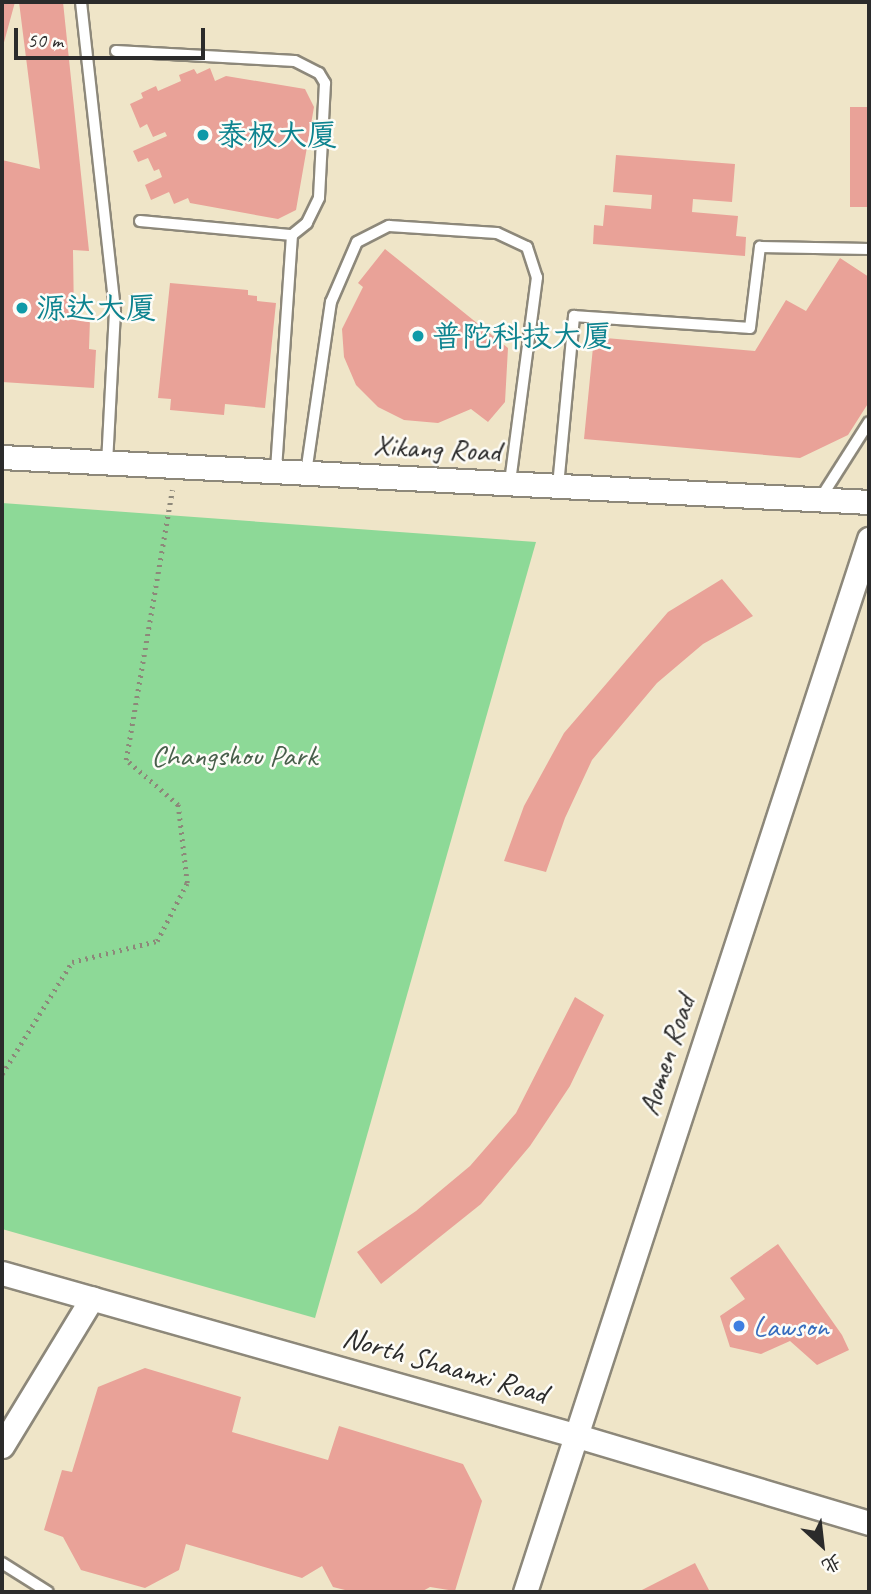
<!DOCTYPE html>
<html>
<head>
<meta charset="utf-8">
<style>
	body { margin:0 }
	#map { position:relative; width:871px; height:1594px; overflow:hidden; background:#efe5c8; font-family:Caveat,"LXGW WenKai TC",sans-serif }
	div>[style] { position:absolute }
	.green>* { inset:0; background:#8dd997 }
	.building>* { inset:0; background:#e9a298; transform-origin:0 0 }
	.path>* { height:4.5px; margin-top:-2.25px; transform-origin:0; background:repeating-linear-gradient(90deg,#8d887a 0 2px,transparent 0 7px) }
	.roads { filter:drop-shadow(2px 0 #8d887a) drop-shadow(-2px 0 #8d887a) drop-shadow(0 2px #8d887a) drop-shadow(0 -2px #8d887a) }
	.service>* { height:10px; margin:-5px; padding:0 5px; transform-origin:5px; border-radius:5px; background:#fff }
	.minor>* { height:23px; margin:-11.5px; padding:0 11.5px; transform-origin:11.5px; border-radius:11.5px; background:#fff }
	.dots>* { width:19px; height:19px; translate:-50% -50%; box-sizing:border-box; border:4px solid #fdfcf7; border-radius:50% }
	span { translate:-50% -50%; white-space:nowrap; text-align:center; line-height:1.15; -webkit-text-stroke:5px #fdfcf7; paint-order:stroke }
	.culture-label { font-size:30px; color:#0d838f }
	.left { translate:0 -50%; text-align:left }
	.street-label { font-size:30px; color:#2b2b2b }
	.park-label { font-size:30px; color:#485f4b }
	.shop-label { font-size:30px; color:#366cbe }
	.frame { position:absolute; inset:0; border:4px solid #2b2b2b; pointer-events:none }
	.north { position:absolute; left:787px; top:1510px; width:70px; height:70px; -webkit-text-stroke:5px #fdfcf7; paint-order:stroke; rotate:153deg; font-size:19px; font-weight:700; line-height:28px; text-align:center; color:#2b2b2b }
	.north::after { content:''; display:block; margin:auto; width:24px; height:32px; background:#2b2b2b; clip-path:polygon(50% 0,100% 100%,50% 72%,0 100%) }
	.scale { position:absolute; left:14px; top:28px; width:191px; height:32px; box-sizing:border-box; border:4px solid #2b2b2b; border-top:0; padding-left:9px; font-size:21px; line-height:24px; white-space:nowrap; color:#2b2b2b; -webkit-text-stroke:5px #fdfcf7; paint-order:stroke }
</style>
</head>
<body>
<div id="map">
	<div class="green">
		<div style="clip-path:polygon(2px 503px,536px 542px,315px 1318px,2px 1229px)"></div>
	</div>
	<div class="building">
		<div style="clip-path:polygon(2px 2px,15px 2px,3px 46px,2px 46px)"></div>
		<div style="clip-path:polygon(19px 2px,63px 2px,89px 251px,73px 250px,74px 318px,90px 319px,89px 349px,96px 350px,94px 388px,2px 382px,2px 160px,40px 169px)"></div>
		<div style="clip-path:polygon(210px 68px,215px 81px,226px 76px,305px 89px,314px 107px,296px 210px,278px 219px,190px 203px,188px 198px,174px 204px,169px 192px,151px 200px,145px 185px,162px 177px,159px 169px,154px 171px,148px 158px,138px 162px,133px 151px,167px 136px,165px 132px,153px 137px,147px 124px,140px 128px,130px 104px,143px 98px,141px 93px,156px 86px,158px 91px,181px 81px,179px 75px,194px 69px,197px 74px)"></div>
		<div style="left:850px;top:107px;width:19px;height:100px"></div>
		<div style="clip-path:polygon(616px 155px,735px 164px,732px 202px,693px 199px,692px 212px,738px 216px,736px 236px,746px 237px,745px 256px,593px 244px,594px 225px,603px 226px,605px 205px,651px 209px,652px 195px,613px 192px)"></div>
		<div style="clip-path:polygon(385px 249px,508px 348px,505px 402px,488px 422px,471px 409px,438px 423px,404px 420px,378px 407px,356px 385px,344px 357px,342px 329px,363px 287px,358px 283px)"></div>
		<div style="clip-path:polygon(840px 258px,869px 277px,869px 402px,848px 435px,800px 458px,584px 439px,594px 337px,755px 351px,786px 300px,806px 311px)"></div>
		<div style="clip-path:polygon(170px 283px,248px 290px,248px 295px,257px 296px,257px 301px,276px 303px,265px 408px,225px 404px,224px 415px,170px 410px,171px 399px,158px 398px)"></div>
		<div style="clip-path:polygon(722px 579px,753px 616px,703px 644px,657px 683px,592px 760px,565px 818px,546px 872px,504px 861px,524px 806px,564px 733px,668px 612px)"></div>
		<div style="clip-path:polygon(575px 997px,604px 1015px,570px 1086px,530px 1146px,481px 1204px,381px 1284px,357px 1252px,416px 1211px,470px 1166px,516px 1113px)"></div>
		<div style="clip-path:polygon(778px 1244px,842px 1335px,849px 1350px,817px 1365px,790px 1341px,761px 1354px,730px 1347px,720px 1316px,745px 1299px,730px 1278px)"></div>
		<div style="clip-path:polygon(145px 1368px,241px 1397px,232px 1432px,328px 1460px,339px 1426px,463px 1464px,482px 1501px,455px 1591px,430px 1587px,421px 1592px,353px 1592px,333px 1587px,322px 1566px,302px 1578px,186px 1544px,179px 1570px,145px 1588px,81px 1570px,63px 1537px,44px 1530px,62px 1470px,72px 1472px,98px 1387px)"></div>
		<div style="clip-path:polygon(695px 1563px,710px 1592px,638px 1592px)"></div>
	</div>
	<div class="path">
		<div style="left:2px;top:1074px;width:132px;rotate:-58deg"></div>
		<div style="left:72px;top:962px;width:88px;rotate:-13.9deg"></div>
		<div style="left:157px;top:941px;width:65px;rotate:-62.7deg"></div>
		<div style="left:187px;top:883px;width:79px;rotate:-96.6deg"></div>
		<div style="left:178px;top:805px;width:69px;rotate:-139.1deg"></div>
		<div style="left:126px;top:760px;width:274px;rotate:-80.3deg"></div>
	</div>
	<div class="roads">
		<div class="service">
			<div style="left:81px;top:2px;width:311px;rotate:83.7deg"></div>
			<div style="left:115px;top:311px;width:152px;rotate:93deg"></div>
			<div style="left:116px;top:51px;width:179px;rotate:3.2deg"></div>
			<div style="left:295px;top:61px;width:27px;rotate:27deg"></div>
			<div style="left:319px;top:73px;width:12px;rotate:59deg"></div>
			<div style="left:325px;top:83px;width:115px;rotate:93deg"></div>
			<div style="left:319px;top:198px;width:28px;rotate:116deg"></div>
			<div style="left:307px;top:223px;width:19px;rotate:141deg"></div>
			<div style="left:292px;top:235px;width:238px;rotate:93.9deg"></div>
			<div style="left:140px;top:221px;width:153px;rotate:5.3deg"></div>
			<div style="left:306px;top:473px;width:173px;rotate:-81.7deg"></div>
			<div style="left:331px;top:302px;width:65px;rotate:-66.6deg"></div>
			<div style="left:357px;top:242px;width:36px;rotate:-27deg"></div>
			<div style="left:389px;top:226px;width:108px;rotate:3.7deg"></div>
			<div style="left:497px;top:233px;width:33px;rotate:25deg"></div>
			<div style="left:527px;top:247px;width:32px;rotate:72deg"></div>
			<div style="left:537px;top:277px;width:208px;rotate:97.5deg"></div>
			<div style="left:558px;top:486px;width:171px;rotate:-84.6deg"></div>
			<div style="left:574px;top:316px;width:176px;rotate:3.9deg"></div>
			<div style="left:750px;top:328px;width:82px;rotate:-83deg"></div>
			<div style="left:760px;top:247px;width:109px;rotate:1.1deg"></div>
			<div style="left:820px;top:499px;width:91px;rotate:-57.5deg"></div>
			<div style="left:2px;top:1563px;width:54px;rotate:32.2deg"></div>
		</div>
		<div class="minor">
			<div style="left:2px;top:457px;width:868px;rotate:2.97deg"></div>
			<div style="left:2px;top:1273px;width:594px;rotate:15.81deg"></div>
			<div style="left:574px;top:1435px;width:308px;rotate:16.6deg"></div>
			<div style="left:2px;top:1446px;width:173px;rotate:-58.7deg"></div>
			<div style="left:525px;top:1592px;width:1108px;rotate:-71.91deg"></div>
		</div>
	</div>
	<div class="dots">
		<div style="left:203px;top:135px;background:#0f9aa8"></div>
		<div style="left:22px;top:308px;background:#0f9aa8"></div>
		<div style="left:418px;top:336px;background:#0f9aa8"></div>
		<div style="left:739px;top:1326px;background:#3f7fe0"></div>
	</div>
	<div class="culture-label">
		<span class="left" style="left:217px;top:135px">泰极大厦</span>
		<span class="left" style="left:36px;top:308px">源达大厦</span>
		<span class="left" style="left:432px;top:336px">普陀科技大厦</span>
	</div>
	<div class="street-label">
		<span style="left:437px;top:448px;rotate:3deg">Xikang Road</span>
		<span style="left:666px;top:1055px;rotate:-72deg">Aomen Road</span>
		<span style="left:445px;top:1365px;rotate:16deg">North Shaanxi Road</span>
	</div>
	<div class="park-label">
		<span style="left:234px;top:755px">Changshou Park</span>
	</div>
	<div class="shop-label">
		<span class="left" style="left:753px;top:1326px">Lawson</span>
	</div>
	<div class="frame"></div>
	<div class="north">北</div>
	<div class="scale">50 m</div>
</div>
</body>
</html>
